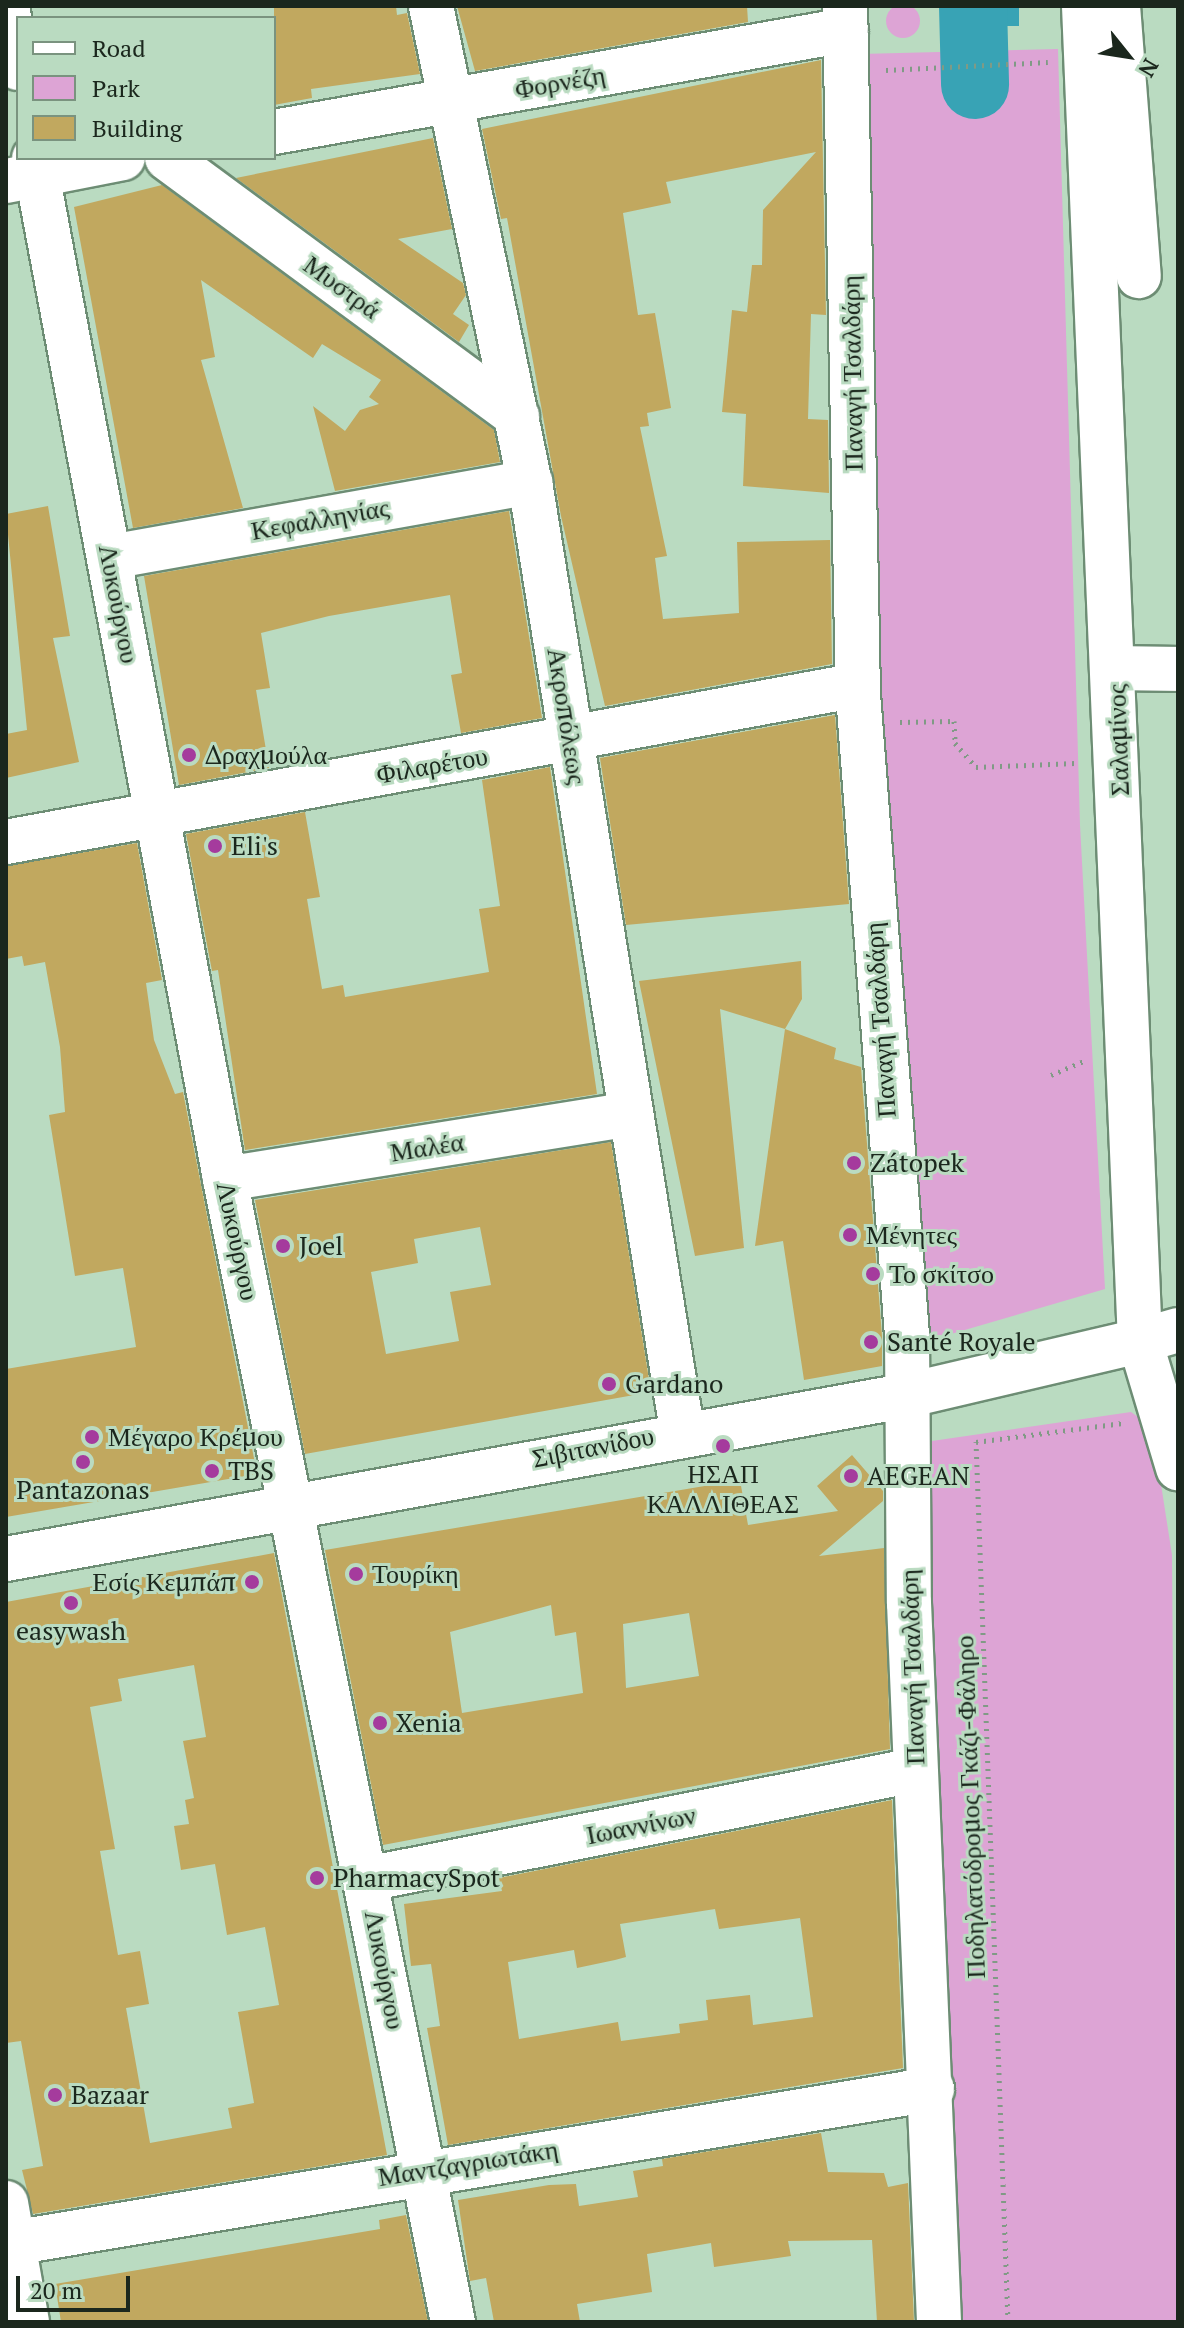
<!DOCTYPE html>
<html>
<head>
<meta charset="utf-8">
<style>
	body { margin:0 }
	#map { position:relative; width:1184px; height:2328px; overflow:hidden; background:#badbc1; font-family:"PT Serif",serif }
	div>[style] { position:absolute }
	.green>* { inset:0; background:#dda4d5 }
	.round { border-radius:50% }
	.water>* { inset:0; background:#38a3b5; transform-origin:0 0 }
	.river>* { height:68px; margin:-34px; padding:0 34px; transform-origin:34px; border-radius:34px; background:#38a3b5 }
	.building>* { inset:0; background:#c1a85f }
	.path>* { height:5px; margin-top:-2.5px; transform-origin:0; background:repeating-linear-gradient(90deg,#809a85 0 2px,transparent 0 8px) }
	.roads { filter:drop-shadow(2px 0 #6d8d74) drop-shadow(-2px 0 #6d8d74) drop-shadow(0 2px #6d8d74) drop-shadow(0 -2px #6d8d74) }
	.minor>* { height:44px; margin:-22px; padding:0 22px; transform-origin:22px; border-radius:22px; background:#fff }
	.major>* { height:44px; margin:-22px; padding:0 22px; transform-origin:22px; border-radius:22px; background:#fff }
	.dots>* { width:22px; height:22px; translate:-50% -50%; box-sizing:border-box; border:4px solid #badbc1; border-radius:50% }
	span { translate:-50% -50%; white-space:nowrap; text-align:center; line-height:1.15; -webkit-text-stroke:6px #badbc1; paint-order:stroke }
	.street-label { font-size:26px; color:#1b271d }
	.poi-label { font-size:26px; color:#1b271d }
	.left { translate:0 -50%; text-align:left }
	.right { translate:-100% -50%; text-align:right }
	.frame { position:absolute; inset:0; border:8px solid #1b271d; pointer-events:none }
	.legend { position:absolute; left:16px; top:16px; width:260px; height:144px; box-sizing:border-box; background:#badbc1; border:2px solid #7a937f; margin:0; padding:10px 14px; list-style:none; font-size:24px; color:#1b271d }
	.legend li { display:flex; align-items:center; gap:16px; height:40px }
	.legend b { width:40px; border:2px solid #7a937f }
	.north { position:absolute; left:1088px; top:16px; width:80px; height:80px; -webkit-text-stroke:6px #badbc1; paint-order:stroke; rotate:120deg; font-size:22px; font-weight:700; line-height:32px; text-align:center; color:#1b271d }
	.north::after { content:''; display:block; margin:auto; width:28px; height:36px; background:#1b271d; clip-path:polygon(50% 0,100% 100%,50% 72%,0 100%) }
	.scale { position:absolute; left:16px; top:2276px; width:114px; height:36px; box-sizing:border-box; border:4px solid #1b271d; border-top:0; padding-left:10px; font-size:24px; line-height:28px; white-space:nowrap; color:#1b271d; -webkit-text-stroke:6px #badbc1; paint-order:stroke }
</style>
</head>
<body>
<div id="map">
	<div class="green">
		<div class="round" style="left:886px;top:4px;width:34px;height:34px"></div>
		<div style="clip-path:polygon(1058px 49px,1080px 825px,1105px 1289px,920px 1343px,877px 711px,860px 54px)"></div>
		<div style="clip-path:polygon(1131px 1412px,1142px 1420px,1158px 1465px,1172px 1555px,1178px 2322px,947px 2322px,925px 1442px)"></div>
	</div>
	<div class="water">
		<div style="left:952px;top:6px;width:67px;height:20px"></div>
	</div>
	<div class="river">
		<div style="left:973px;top:6px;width:79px;rotate:88.5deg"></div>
	</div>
	<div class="building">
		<div style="clip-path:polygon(274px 6px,396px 6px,397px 15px,407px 13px,420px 74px,311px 89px,312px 98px,274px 105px)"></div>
		<div style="clip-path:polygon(457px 6px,747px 6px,748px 22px,475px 71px)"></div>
		<div style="clip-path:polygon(821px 60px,826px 315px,811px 314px,808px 419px,828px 420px,829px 493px,743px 486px,746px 414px,722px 412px,732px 310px,747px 312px,752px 265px,762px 265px,763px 210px,816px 152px,666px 182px,671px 203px,623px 213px,638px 315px,655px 313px,671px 408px,647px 413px,649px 426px,640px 427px,667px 556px,655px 558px,663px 619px,739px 613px,737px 542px,830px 540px,832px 664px,605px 706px,561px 516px,507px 218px,501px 219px,482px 129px)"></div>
		<div style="clip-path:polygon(433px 138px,452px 229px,398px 239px,463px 283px,466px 295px,453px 314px,469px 325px,459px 342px,236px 178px)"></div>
		<div style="clip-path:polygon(162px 185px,494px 430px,500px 462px,335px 491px,313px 406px,345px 431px,360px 410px,379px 404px,369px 397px,381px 380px,322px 344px,313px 358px,201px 280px,215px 357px,201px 360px,243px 508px,133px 528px,74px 207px)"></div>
		<div style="clip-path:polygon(48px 506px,70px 636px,53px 638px,79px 762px,6px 778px,6px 734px,27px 730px,6px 514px)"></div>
		<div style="clip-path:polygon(509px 511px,542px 718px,461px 733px,451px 675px,462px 673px,450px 595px,329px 616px,261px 633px,270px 688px,256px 690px,269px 768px,179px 785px,144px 576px)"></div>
		<div style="clip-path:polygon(835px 715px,849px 904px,626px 925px,600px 758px)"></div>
		<div style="clip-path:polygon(550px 767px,597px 1094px,245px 1150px,218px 970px,212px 971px,186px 834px,305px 812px,320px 897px,307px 899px,322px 989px,343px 985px,345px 997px,489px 972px,479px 909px,500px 906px,482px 780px)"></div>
		<div style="clip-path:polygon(137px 843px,162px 980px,146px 983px,154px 1040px,175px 1094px,183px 1092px,257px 1474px,6px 1517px,6px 1369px,136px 1347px,123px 1268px,75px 1276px,49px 1115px,65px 1112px,60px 1047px,45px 962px,24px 966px,22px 956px,6px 959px,6px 866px)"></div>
		<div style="clip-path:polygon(801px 961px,802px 999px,785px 1029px,720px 1009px,744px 1248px,695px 1256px,639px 981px)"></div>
		<div style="clip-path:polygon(785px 1029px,836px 1048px,834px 1059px,861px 1067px,882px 1336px,882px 1366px,804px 1380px,783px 1241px,755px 1246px)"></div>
		<div style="clip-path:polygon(evenodd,611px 1142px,651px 1392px,305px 1454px,255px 1200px,611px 1142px,480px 1227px,491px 1285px,450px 1292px,459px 1341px,386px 1354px,371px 1272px,418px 1263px,414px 1239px,480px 1227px)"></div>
		<div style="clip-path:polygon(evenodd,852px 1455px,883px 1491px,883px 1501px,819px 1556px,884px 1548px,890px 1749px,383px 1845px,325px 1550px,740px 1480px,748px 1525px,838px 1511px,817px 1486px,852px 1455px,551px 1605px,555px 1636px,576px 1632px,583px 1693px,462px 1713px,450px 1632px,551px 1605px,852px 1455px,689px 1613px,699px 1676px,626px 1688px,623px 1624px,689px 1613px)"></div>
		<div style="clip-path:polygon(evenodd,274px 1553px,387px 2155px,33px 2214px,22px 2170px,43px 2166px,21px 2041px,6px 2043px,6px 1602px,274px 1553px,194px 1665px,206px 1737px,183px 1741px,194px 1798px,185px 1800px,189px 1824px,174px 1826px,181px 1870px,215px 1864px,227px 1935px,265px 1927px,279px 2005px,238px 2012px,254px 2103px,228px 2108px,232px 2128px,150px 2143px,126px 2008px,149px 2004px,140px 1951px,118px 1955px,100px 1851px,115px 1849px,90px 1707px,122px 1701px,118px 1679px,194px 1665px)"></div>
		<div style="clip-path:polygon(evenodd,892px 1800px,903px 2068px,448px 2145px,427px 2028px,440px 2026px,431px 1964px,411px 1966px,404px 1904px,502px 1891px,499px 1878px,892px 1800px,715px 1909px,719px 1929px,800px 1918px,813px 2017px,753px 2025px,750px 1995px,706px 2000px,708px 2020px,679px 2024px,680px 2033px,621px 2041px,618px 2022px,519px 2039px,508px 1962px,574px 1950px,577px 1968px,615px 1960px,626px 1957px,620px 1924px,715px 1909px)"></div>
		<div style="clip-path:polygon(821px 2133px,828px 2172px,884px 2173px,888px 2187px,908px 2183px,914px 2322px,877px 2322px,872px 2240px,788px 2241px,791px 2256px,714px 2267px,711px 2243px,647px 2254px,652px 2292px,577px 2304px,580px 2322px,494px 2322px,486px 2278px,470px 2281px,458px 2200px,549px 2185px,576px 2184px,579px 2206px,638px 2197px,633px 2171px,663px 2166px,662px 2159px)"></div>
		<div style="clip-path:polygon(406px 2215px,428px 2322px,61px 2322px,55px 2284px,380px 2229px,379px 2220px)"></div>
	</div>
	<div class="path">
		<div style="left:886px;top:70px;width:162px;rotate:-2.8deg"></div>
		<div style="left:900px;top:722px;width:54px;rotate:-1.1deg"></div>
		<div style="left:954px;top:721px;width:22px;rotate:87deg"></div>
		<div style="left:955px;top:743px;width:32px;rotate:49deg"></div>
		<div style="left:976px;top:767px;width:99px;rotate:-2.3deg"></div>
		<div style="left:1051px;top:1075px;width:39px;rotate:-23deg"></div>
		<div style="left:1008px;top:2322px;width:881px;rotate:-92.08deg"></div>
		<div style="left:976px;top:1442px;width:148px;rotate:-7.4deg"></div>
	</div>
	<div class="roads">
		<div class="minor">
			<div style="left:7px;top:6px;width:63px;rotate:79.9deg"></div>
			<div style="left:431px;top:6px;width:486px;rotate:78.3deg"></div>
			<div style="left:530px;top:482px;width:960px;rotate:80.89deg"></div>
			<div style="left:845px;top:6px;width:688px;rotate:88.92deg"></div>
			<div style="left:858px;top:694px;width:643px;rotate:85.63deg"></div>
			<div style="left:907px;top:1335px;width:268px;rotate:89.6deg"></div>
			<div style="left:909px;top:1603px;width:720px;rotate:87.61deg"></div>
			<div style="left:1084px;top:6px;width:1336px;rotate:87.6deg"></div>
			<div style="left:1140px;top:1341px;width:133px;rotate:73.3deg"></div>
			<div style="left:1118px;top:6px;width:271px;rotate:85.6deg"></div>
			<div style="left:274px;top:132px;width:581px;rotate:-10.11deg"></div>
			<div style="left:34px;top:158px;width:1039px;rotate:79.4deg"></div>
			<div style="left:225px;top:1179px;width:1166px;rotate:78.72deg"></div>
			<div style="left:167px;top:158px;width:435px;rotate:36.4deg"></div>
			<div style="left:6px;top:181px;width:119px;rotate:-11.1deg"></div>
			<div style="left:110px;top:557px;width:427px;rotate:-10.1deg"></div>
			<div style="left:1116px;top:668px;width:62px;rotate:0.9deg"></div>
			<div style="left:6px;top:842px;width:866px;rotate:-10.44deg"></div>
			<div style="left:225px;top:1179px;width:410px;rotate:-9.1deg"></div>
			<div style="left:1140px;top:1341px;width:40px;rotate:-16deg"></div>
			<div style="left:367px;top:1879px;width:559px;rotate:-11.25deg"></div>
			<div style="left:6px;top:2203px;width:121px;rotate:80deg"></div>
			<div style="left:6px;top:2244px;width:939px;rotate:-9.5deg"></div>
		</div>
		<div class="major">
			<div style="left:6px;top:1559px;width:918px;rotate:-10.29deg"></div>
			<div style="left:909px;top:1395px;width:237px;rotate:-13.2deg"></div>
		</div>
	</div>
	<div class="dots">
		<div style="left:189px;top:755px;background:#a53b9d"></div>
		<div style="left:215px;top:846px;background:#a53b9d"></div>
		<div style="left:854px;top:1163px;background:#a53b9d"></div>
		<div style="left:850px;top:1235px;background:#a53b9d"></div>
		<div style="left:283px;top:1246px;background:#a53b9d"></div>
		<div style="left:873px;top:1274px;background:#a53b9d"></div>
		<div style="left:871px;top:1342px;background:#a53b9d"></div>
		<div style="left:609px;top:1384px;background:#a53b9d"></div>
		<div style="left:92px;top:1437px;background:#a53b9d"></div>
		<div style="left:723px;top:1446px;background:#a53b9d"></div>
		<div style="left:83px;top:1462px;background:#a53b9d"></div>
		<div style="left:212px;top:1471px;background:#a53b9d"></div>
		<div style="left:851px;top:1476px;background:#a53b9d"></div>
		<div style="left:356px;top:1574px;background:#a53b9d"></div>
		<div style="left:252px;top:1582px;background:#a53b9d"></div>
		<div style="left:71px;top:1603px;background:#a53b9d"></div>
		<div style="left:380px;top:1723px;background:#a53b9d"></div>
		<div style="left:317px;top:1878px;background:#a53b9d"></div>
		<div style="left:55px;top:2095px;background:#a53b9d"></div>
	</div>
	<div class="street-label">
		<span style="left:560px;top:82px;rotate:-10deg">Φορνέζη</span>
		<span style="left:342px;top:287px;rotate:36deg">Μυστρά</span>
		<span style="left:852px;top:373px;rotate:-91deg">Παναγή Τσαλδάρη</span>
		<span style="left:320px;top:519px;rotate:-10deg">Κεφαλληνίας</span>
		<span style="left:119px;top:604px;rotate:79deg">Λυκούργου</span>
		<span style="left:567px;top:716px;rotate:81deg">Ακροπόλεως</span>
		<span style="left:1118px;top:740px;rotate:-92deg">Σαλαμίνος</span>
		<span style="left:432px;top:765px;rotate:-10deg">Φιλαρέτου</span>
		<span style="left:880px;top:1020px;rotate:-94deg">Παναγή Τσαλδάρη</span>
		<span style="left:427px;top:1147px;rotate:-9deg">Μαλέα</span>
		<span style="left:238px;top:1241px;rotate:78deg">Λυκούργου</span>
		<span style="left:593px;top:1447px;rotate:-11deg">Σιβιτανίδου</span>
		<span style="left:912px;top:1667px;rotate:-92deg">Παναγή Τσαλδάρη</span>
		<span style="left:970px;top:1807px;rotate:-92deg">Ποδηλατόδρομος Γκάζι-Φάληρο</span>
		<span style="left:641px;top:1825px;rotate:-11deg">Ιωαννίνων</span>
		<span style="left:385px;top:1970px;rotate:79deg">Λυκούργου</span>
		<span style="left:468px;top:2163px;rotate:-9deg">Μαντζαγριωτάκη</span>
	</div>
	<div class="poi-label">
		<span class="left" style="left:205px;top:755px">Δραχμούλα</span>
		<span class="left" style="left:231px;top:846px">Eli's</span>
		<span class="left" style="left:870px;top:1163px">Zátopek</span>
		<span class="left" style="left:866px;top:1235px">Μένητες</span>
		<span class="left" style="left:299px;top:1246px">Joel</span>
		<span class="left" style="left:889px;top:1274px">Το σκίτσο</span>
		<span class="left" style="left:887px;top:1342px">Santé Royale</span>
		<span class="left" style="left:625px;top:1384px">Gardano</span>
		<span class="left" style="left:108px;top:1437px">Μέγαρο Κρέμου</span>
		<span class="left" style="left:228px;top:1471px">TBS</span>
		<span style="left:723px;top:1489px">ΗΣΑΠ<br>ΚΑΛΛΙΘΕΑΣ</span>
		<span class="left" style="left:867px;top:1476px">AEGEAN</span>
		<span style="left:83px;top:1490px">Pantazonas</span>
		<span class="left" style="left:372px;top:1574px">Τουρίκη</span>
		<span class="right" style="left:236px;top:1582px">Εσίς Κεμπάπ</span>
		<span style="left:71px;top:1631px">easywash</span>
		<span class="left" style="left:396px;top:1723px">Xenia</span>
		<span class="left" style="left:333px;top:1878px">PharmacySpot</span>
		<span class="left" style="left:71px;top:2095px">Bazaar</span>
	</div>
	<div class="frame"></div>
	<ul class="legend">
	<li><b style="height:10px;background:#fff"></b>Road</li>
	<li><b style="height:22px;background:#dda4d5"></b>Park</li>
	<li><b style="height:22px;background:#c1a85f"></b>Building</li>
	</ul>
	<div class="north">N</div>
	<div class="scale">20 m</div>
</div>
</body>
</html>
